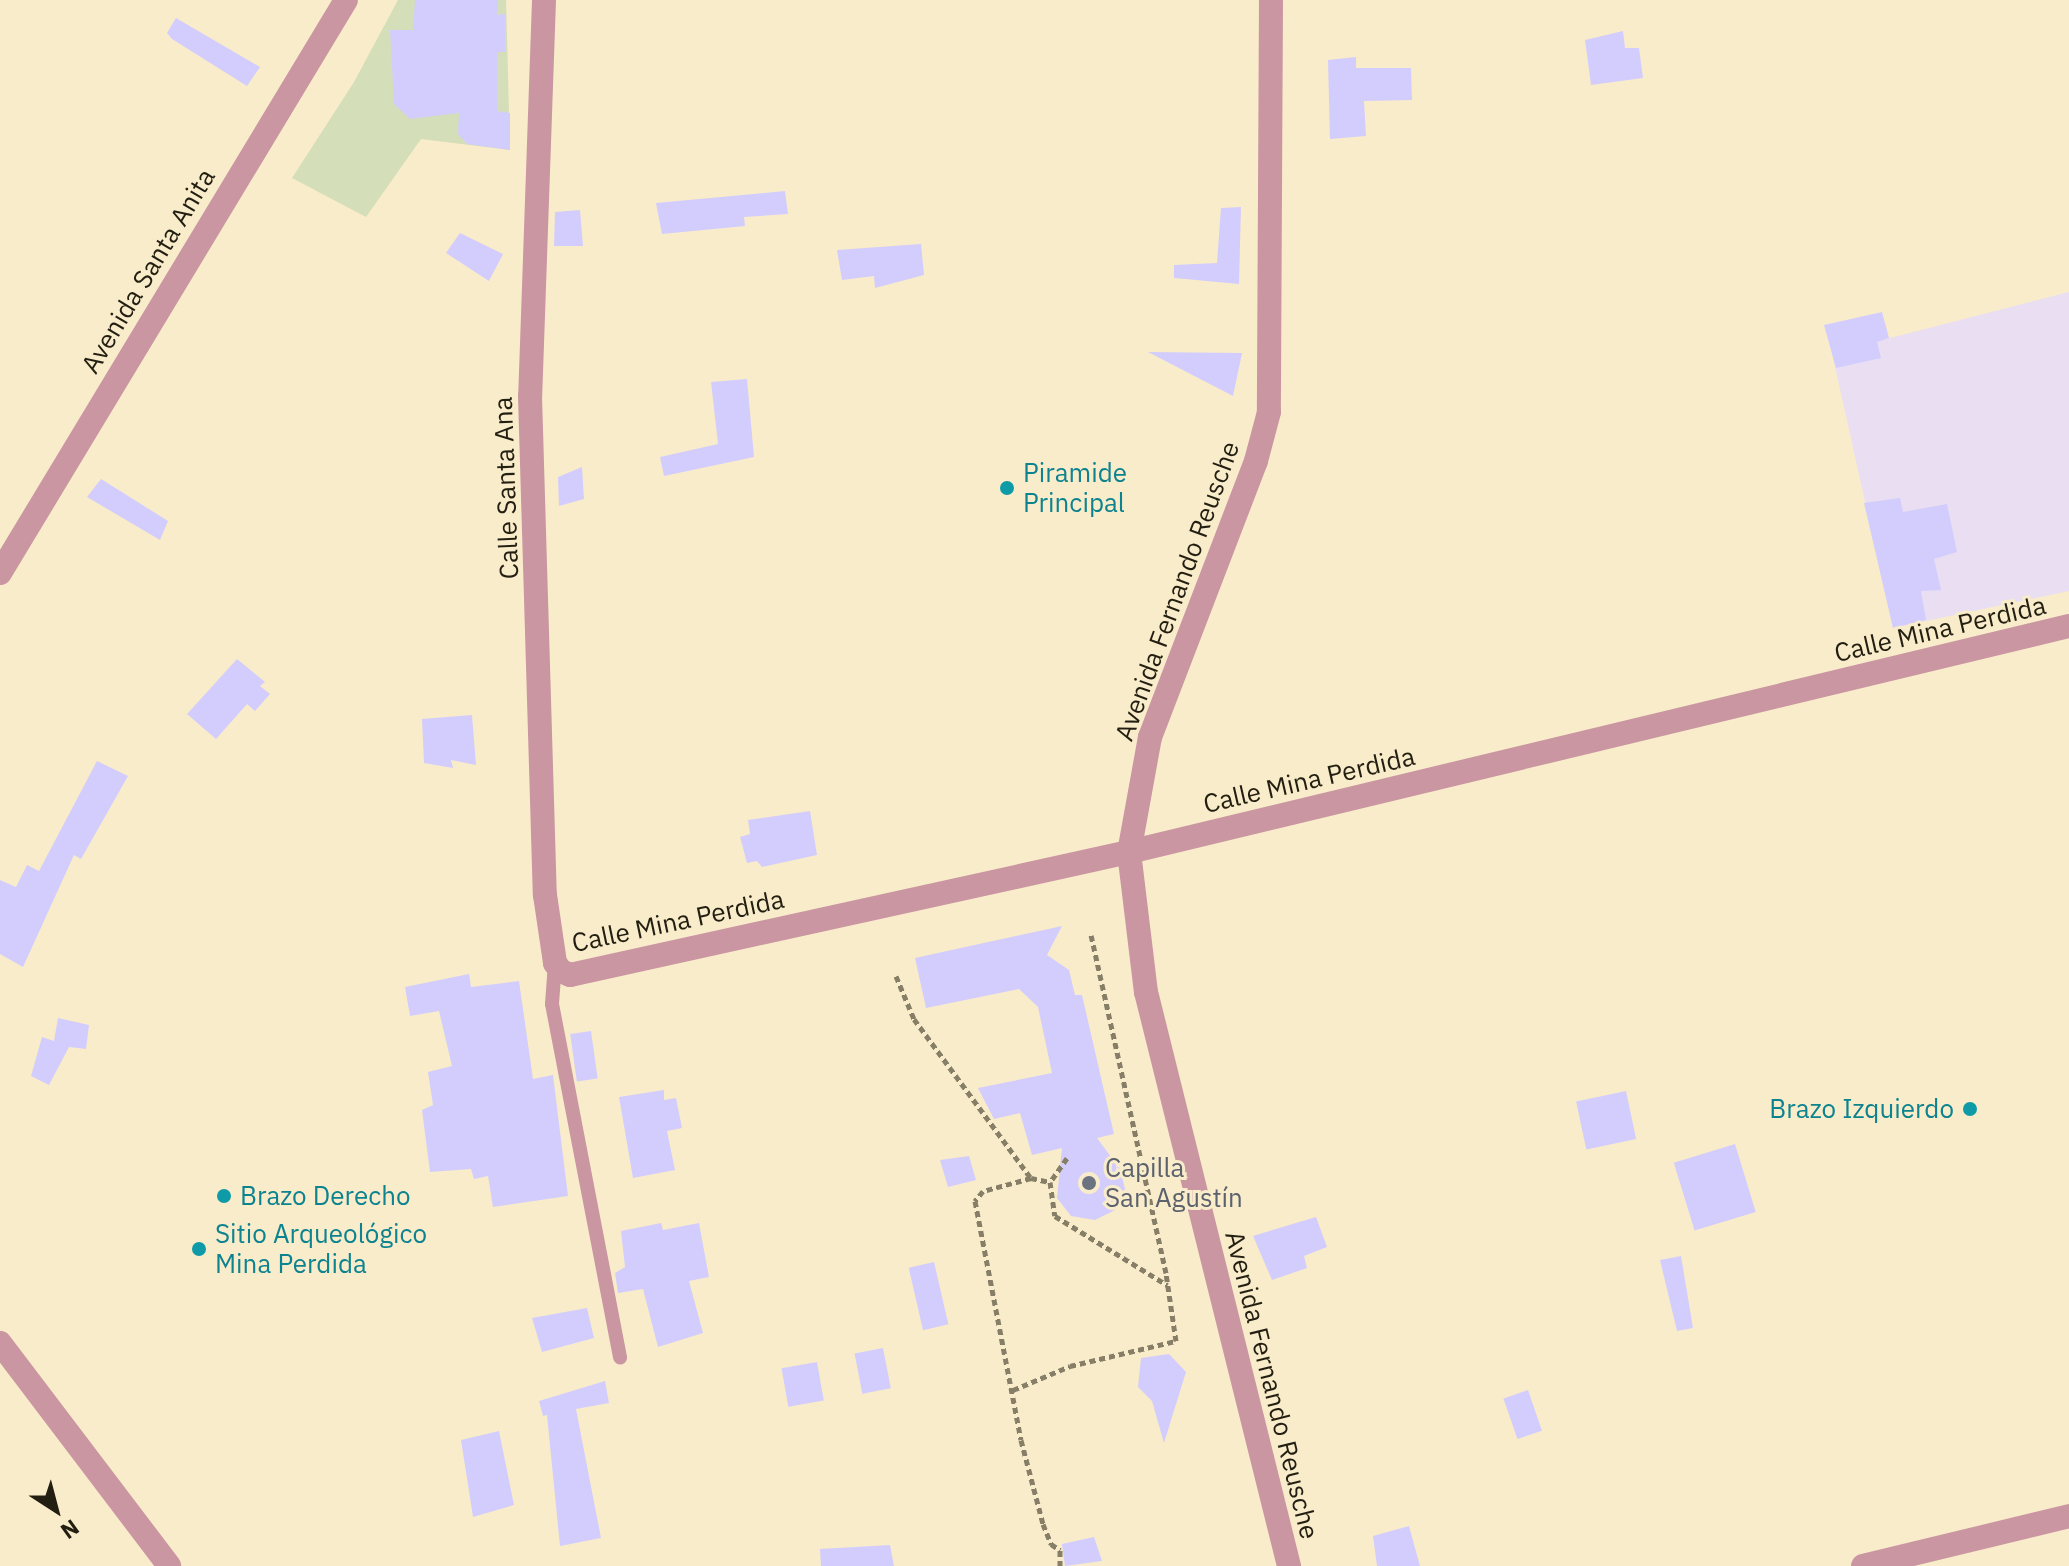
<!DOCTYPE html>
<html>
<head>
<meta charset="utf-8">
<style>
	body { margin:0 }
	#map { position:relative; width:2069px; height:1566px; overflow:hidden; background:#f9ecca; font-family:"IBM Plex Sans",sans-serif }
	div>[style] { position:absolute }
	.industrial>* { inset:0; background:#e9def2 }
	.green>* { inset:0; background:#d4deb9 }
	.building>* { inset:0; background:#d3cdfd; transform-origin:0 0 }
	.path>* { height:5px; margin-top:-2.5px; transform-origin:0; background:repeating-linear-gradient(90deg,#867e67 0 6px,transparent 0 10px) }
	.service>* { height:14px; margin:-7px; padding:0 7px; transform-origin:7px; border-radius:7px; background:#ca96a2 }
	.minor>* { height:24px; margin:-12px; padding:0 12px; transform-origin:12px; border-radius:12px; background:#ca96a2 }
	.tertiary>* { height:24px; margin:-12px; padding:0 12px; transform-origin:12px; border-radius:12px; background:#ca96a2 }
	.dots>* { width:22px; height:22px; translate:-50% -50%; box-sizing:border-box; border:4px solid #f9ecca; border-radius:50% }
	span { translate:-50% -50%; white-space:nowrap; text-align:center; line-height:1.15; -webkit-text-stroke:6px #f9ecca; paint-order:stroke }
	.street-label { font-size:26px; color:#221e11 }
	.culture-label { font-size:26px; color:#0d838f }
	.left { translate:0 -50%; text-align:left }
	.right { translate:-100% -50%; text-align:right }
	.worship-label { font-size:26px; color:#5b616d }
	.north { position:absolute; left:16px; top:1470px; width:80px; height:80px; -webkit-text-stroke:6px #f9ecca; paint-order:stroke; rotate:144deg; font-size:22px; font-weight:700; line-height:32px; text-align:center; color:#221e11 }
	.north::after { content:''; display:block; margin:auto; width:28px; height:36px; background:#221e11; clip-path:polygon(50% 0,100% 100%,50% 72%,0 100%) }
</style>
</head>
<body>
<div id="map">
	<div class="industrial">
		<div style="clip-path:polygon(2069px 292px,2069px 591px,1893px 628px,1832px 353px)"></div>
	</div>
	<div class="green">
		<div style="clip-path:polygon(398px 0,506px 0,510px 150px,421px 139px,366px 217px,292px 178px,354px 82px)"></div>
	</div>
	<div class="building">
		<div style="clip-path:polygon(415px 0,498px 0,497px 15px,505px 14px,505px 52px,497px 52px,497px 111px,510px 113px,510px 150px,467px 144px,458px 134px,459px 113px,410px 119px,394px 104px,390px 30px,413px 30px)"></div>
		<div style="clip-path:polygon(176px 18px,260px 67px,247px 86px,172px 39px,167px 33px)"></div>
		<div style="clip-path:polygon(1623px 31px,1625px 48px,1639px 48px,1643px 78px,1591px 85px,1585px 40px)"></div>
		<div style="clip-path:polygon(1356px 57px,1356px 68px,1411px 68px,1412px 100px,1364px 101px,1366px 136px,1330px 139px,1328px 60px)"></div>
		<div style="clip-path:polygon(785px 191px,788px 214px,744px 217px,745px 226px,662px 234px,656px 203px)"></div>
		<div style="clip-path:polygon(1241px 207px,1239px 284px,1174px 278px,1174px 265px,1217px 263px,1221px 208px)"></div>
		<div style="clip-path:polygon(580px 210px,583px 246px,554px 246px,555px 212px)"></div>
		<div style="clip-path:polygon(460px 233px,503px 254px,489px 281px,446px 253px)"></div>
		<div style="clip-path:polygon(921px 244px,924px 275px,875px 288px,874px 276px,842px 280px,837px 250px)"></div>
		<div style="clip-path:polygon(1882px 312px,1889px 338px,1877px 342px,1881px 358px,1836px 368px,1824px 325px)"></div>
		<div style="clip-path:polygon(1148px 352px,1242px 353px,1233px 396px)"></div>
		<div style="clip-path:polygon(747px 379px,754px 457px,664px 476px,660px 457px,718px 444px,711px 382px)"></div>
		<div style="clip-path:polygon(582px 467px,584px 499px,559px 506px,558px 477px)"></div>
		<div style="clip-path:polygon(101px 479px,168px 521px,160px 540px,87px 497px)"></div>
		<div style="clip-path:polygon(1900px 498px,1903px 512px,1947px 504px,1957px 552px,1934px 559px,1941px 590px,1921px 591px,1926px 620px,1893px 628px,1864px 503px)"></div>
		<div style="clip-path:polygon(237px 659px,265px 682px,260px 686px,270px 694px,255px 711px,247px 704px,216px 739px,187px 714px)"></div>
		<div style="clip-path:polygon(472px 715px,476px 765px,451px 760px,453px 768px,424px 763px,422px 719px)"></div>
		<div style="clip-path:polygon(97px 761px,128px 776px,81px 859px,74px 855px,23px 967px,0 954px,0 880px,16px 887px,27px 865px,39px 871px)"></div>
		<div style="clip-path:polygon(810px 811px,817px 855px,762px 867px,757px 861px,747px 863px,740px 837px,750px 834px,748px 820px)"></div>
		<div style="clip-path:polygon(1062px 926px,1047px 955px,1069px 970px,1075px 995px,1082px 995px,1114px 1134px,1097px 1138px,1120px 1169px,1125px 1189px,1115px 1210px,1095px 1220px,1071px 1216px,1057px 1198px,1062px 1148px,1032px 1155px,1020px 1113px,994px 1119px,978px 1088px,1052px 1073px,1038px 1007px,1019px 989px,926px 1008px,915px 958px)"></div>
		<div style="clip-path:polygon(469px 974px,471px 987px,519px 981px,533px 1079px,553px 1075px,568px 1196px,493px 1207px,488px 1176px,474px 1179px,471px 1169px,430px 1172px,422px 1110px,433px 1105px,428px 1072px,452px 1066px,439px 1011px,410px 1016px,405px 987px)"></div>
		<div style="clip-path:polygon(58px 1018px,89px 1025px,86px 1049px,69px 1047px,49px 1085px,31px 1076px,42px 1037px,54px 1041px)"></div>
		<div style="left:591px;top:1031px;width:48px;height:21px;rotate:82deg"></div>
		<div style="clip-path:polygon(664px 1090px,664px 1100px,676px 1098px,682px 1128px,667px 1131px,675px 1170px,633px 1178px,619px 1097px)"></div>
		<div style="left:1626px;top:1091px;width:49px;height:51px;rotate:78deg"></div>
		<div style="left:1735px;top:1144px;width:71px;height:64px;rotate:73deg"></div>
		<div style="clip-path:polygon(969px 1156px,976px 1180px,948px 1187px,940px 1160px)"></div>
		<div style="clip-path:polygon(1316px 1217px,1327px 1247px,1304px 1256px,1307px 1268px,1272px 1280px,1253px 1236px)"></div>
		<div style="clip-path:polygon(661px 1223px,663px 1230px,699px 1223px,709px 1277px,689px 1281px,703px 1333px,658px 1347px,643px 1289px,618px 1293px,615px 1273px,625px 1267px,621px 1231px)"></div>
		<div style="clip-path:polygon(1681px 1256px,1693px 1328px,1677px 1331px,1660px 1260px)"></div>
		<div style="left:934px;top:1262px;width:64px;height:26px;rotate:77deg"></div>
		<div style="clip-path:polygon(587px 1308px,594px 1338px,542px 1352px,532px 1318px)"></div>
		<div style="left:883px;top:1348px;width:41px;height:29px;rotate:79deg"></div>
		<div style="clip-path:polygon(1169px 1354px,1186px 1372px,1164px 1443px,1152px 1401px,1138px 1387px,1141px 1358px)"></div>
		<div style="left:817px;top:1362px;width:39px;height:36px;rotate:80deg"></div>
		<div style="clip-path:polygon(605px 1381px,609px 1403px,576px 1409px,601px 1538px,560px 1546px,547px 1415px,543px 1416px,539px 1401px)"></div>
		<div style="left:1528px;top:1390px;width:43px;height:26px;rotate:71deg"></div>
		<div style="clip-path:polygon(499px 1431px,514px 1505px,473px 1517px,461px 1440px)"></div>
		<div style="clip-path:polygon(1409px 1526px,1420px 1566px,1377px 1566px,1373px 1536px)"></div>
		<div style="clip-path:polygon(1094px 1537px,1102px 1561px,1065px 1566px,1062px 1544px)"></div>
		<div style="clip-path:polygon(890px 1545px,894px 1566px,821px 1566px,820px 1549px)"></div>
	</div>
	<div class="path">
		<div style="left:896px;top:976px;width:47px;rotate:67.3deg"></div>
		<div style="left:914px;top:1019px;width:197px;rotate:53.7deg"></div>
		<div style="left:1031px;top:1178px;width:50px;rotate:164.8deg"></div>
		<div style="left:983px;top:1191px;width:13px;rotate:129deg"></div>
		<div style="left:975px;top:1201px;width:243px;rotate:79.1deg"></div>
		<div style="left:1021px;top:1440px;width:87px;rotate:75.3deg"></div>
		<div style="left:1043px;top:1524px;width:22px;rotate:68deg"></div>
		<div style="left:1051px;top:1544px;width:11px;rotate:34deg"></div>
		<div style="left:1060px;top:1550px;width:16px;rotate:90deg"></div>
		<div style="left:1067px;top:1158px;width:29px;rotate:125deg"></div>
		<div style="left:1050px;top:1182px;width:34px;rotate:82deg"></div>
		<div style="left:1055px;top:1216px;width:132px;rotate:31.6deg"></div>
		<div style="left:1031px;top:1178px;width:19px;rotate:12deg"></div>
		<div style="left:1013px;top:1390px;width:62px;rotate:-22.8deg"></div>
		<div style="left:1070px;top:1366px;width:109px;rotate:-13.3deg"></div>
		<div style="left:1176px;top:1341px;width:69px;rotate:-98.4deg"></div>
		<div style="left:1166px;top:1273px;width:346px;rotate:-102.5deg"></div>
	</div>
	<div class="service">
		<div style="left:555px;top:963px;width:41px;rotate:94.2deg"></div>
		<div style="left:552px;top:1004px;width:360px;rotate:79.1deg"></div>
	</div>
	<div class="minor">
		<div style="left:544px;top:0;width:396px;rotate:92deg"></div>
		<div style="left:530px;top:396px;width:499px;rotate:88.3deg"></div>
		<div style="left:545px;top:895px;width:69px;rotate:81.6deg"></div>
		<div style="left:555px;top:963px;width:10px;rotate:53deg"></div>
		<div style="left:561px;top:971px;width:10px;rotate:24deg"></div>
		<div style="left:570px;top:975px;width:572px;rotate:-12.41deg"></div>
		<div style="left:1129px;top:852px;width:967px;rotate:-13.52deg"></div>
		<div style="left:0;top:1343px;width:280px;rotate:52.8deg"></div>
		<div style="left:1863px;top:1566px;width:212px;rotate:-13.6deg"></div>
	</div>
	<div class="tertiary">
		<div style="left:1271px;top:0;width:412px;rotate:90.3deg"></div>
		<div style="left:1269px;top:412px;width:51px;rotate:104.9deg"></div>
		<div style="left:1256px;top:461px;width:296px;rotate:111deg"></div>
		<div style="left:1150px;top:737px;width:117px;rotate:100.3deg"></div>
		<div style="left:1129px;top:852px;width:141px;rotate:83.1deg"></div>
		<div style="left:1146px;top:992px;width:592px;rotate:76.01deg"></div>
		<div style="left:0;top:573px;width:669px;rotate:-58.87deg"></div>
	</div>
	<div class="dots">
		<div style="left:1007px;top:488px;background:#0f9aa8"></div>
		<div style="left:1970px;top:1109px;background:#0f9aa8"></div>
		<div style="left:1089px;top:1183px;background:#6b7280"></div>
		<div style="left:224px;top:1196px;background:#0f9aa8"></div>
		<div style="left:199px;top:1249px;background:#0f9aa8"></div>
	</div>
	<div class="street-label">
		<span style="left:148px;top:271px;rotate:-59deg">Avenida Santa Anita</span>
		<span style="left:506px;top:488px;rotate:-92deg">Calle Santa Ana</span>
		<span style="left:1177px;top:591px;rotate:-70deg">Avenida Fernando Reusche</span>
		<span style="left:1940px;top:629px;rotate:-13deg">Calle Mina Perdida</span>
		<span style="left:1309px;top:780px;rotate:-13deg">Calle Mina Perdida</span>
		<span style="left:678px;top:921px;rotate:-12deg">Calle Mina Perdida</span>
		<span style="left:1272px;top:1385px;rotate:76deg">Avenida Fernando Reusche</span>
	</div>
	<div class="culture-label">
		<span class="left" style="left:1023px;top:488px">Piramide<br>Principal</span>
		<span class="right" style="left:1954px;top:1109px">Brazo Izquierdo</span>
		<span class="left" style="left:240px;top:1196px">Brazo Derecho</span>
		<span class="left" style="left:215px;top:1249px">Sitio Arqueológico<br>Mina Perdida</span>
	</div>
	<div class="worship-label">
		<span class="left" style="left:1105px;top:1183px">Capilla<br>San Agustín</span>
	</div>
	<div class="north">N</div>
</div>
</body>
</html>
